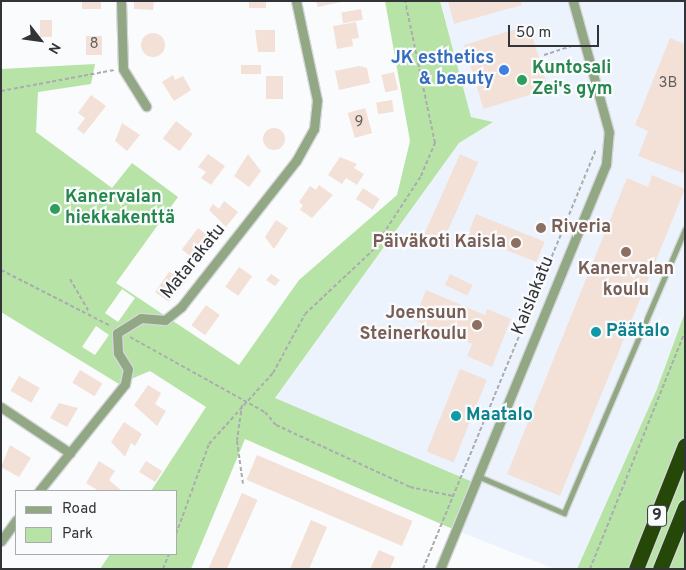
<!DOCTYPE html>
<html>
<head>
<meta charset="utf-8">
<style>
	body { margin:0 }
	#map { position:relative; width:686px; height:570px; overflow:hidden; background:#fafbfd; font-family:Overpass,sans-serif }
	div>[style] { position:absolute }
	.built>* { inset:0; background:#edf3fd }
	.green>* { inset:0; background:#b7e3a6 }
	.building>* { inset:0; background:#f3e1d7; transform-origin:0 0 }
	.round { border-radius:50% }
	.path>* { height:2px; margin-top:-1px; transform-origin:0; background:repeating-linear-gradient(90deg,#abacaf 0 4px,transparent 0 6.5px) }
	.roads { filter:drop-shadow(1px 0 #d6d7da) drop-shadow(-1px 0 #d6d7da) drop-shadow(0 1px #d6d7da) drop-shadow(0 -1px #d6d7da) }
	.service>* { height:4.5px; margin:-2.25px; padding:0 2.25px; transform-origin:2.25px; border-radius:2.25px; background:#92a885 }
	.minor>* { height:9px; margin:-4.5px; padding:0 4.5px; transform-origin:4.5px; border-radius:4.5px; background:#92a885 }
	.motorway>* { height:15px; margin:-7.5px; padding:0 7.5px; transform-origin:7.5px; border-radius:7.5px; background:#254707 }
	.dots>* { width:14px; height:14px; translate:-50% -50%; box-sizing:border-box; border:2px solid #fafbfd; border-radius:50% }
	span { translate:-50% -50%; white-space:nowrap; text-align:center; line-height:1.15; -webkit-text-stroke:4.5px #fafbfd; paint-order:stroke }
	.number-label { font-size:15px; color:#625f60 }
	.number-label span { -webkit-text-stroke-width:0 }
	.shield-label span { padding:1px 4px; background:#fafbfd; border:1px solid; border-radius:4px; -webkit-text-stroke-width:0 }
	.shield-label { font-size:16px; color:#323438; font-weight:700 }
	.shop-label { font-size:18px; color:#366cbe; font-weight:700 }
	.right { translate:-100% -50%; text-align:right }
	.leisure-label { font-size:18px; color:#27864d; font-weight:700 }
	.left { translate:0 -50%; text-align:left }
	.education-label { font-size:18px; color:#785e54; font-weight:700 }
	.street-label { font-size:18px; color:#323438 }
	.culture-label { font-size:18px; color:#0d838f; font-weight:700 }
	.frame { position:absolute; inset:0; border:2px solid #323438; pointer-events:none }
	.legend { position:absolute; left:15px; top:490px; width:162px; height:65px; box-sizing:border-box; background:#fafbfd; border:1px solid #aaabae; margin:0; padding:6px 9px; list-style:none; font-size:15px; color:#323438 }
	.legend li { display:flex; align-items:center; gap:10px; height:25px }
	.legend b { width:25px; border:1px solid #aaabae }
	.north { position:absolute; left:15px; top:15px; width:50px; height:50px; -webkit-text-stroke:4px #fafbfd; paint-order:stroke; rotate:120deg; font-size:14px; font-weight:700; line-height:20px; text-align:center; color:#323438 }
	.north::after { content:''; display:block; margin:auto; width:18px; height:22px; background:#323438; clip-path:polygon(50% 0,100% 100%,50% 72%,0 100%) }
	.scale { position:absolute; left:508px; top:25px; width:91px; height:22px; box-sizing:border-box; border:2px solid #323438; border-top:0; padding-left:6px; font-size:15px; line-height:18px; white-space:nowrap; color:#323438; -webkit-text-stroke:4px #fafbfd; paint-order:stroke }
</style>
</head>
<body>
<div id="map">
	<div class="built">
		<div style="clip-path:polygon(440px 1px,685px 1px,685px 312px,657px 389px,577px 569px,555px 569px,455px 530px,275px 398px,459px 143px,492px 122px,471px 117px)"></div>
	</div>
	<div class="green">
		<div style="clip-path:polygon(evenodd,385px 1px,440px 1px,471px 117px,493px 122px,459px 143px,275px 398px,475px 483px,455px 530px,245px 439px,191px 569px,100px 569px,110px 554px,176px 554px,176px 491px,151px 491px,206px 407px,150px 371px,119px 384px,1px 312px,1px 69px,95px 64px,91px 84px,38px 92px,36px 132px,112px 188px,132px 163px,178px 197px,116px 283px,239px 365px,299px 280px,397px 195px,410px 141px,385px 1px,122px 289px,135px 298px,118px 322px,105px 313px,122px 289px,385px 1px,96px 326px,109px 335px,95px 355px,82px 347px,96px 326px)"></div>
		<div style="clip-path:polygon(685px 312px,685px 569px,577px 569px,657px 389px)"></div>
	</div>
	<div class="building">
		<div style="left:82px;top:1px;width:19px;height:8px"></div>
		<div style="clip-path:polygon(134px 1px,154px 1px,153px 10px,134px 9px)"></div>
		<div style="left:249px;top:1px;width:17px;height:7px"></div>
		<div style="clip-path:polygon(316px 1px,341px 1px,341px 2px,318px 7px)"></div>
		<div style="clip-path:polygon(448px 1px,521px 1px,522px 5px,454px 24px)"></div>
		<div style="left:361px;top:9px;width:11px;height:20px;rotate:80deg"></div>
		<div style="left:40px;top:20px;width:12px;height:17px"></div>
		<div style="clip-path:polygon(356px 22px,359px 38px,352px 39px,353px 46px,337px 49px,333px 26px)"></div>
		<div style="left:529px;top:25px;width:67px;height:68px;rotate:73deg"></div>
		<div style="clip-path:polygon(255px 30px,275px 30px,275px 52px,258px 52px)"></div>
		<div class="round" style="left:141px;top:33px;width:24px;height:24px"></div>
		<div style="left:86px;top:36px;width:16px;height:19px"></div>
		<div style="clip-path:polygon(670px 38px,685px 44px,685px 174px,638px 156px,648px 131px,635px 125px)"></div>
		<div style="left:261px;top:65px;width:9px;height:20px;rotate:90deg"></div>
		<div style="clip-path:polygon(359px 66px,367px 68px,370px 83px,339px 90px,335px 71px)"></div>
		<div style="left:394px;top:72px;width:18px;height:13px;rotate:77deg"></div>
		<div style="clip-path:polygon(173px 75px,175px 80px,183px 76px,191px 90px,174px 101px,162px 82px)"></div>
		<div style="left:266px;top:76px;width:17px;height:23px"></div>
		<div style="clip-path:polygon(91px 95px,106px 106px,84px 134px,77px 129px,85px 118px,78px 113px)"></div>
		<div style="left:392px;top:100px;width:12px;height:16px;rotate:81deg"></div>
		<div style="left:365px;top:108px;width:26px;height:18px;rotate:74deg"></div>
		<div style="left:176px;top:121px;width:21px;height:22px;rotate:37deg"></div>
		<div style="clip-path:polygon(122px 123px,140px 135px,127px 151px,115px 141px)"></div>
		<div class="round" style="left:263px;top:128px;width:22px;height:22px"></div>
		<div style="clip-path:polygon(208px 154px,225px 166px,211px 185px,201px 178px,206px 172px,198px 167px)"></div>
		<div style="clip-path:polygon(248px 154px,261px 171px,249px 187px,234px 176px)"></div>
		<div style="left:460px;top:154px;width:20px;height:93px;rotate:24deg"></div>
		<div style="clip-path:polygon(340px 157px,357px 164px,354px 168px,364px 174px,357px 185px,346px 178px,342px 184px,328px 175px)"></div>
		<div style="clip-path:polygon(652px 175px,685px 189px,560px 496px,507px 474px,627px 178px,648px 187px)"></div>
		<div style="clip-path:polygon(319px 185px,333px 195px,312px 218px,300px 210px,303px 205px,299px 202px,310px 186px,316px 190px)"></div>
		<div style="left:363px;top:188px;width:20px;height:13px;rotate:33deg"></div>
		<div style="clip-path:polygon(224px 201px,238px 212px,226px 227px,209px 210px,213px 204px,219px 209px)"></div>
		<div style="left:476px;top:214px;width:74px;height:22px;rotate:22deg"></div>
		<div style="clip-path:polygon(276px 220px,288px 228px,274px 249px,265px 237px)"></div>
		<div style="left:198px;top:228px;width:21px;height:27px;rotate:37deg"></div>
		<div style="left:239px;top:267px;width:16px;height:24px;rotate:35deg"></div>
		<div style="clip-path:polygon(169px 272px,188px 279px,169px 302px,155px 292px)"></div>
		<div style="clip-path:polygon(271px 274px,280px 280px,275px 286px,266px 280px)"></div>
		<div style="left:450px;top:274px;width:25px;height:12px;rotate:26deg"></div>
		<div style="clip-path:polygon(426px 290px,485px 315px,487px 309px,511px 319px,492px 367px,467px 356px,472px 344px,414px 320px)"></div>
		<div style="left:206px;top:305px;width:17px;height:25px;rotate:36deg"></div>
		<div style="left:460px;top:369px;width:29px;height:89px;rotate:22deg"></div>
		<div style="left:80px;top:370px;width:26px;height:15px;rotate:31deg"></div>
		<div style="left:19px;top:376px;width:24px;height:17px;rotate:30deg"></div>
		<div style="clip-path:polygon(148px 385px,161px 393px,155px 404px,166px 411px,157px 426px,134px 405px)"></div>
		<div style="clip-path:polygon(59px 403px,78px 408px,67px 427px,50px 418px)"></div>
		<div style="clip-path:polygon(124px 422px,142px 434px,135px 446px,131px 443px,125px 457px,111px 442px)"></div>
		<div style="clip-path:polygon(10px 445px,31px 458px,19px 477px,1px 467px)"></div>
		<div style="left:257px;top:455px;width:169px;height:27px;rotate:23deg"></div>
		<div style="clip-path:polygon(99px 461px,115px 471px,109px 480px,122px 491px,99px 491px,86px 483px)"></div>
		<div style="left:146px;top:461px;width:19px;height:13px;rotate:32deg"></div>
		<div style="left:242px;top:493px;width:17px;height:82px;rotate:24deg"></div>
		<div style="clip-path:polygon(311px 520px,327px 527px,309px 569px,290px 569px)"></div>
		<div style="clip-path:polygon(379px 550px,395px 557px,390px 569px,370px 569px)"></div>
	</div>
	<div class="path">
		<div style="left:544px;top:55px;width:32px;rotate:-18deg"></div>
		<div style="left:1px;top:91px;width:115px;rotate:-10.5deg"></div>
		<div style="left:1px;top:270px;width:123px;rotate:27deg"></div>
		<div style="left:70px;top:279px;width:39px;rotate:60deg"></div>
		<div style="left:130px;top:337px;width:154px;rotate:29.1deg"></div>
		<div style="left:265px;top:412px;width:17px;rotate:50deg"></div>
		<div style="left:276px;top:425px;width:148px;rotate:24.8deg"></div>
		<div style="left:410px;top:487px;width:44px;rotate:11.8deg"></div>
		<div style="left:242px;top:405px;width:36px;rotate:98deg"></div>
		<div style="left:237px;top:441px;width:43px;rotate:82.1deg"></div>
		<div style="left:176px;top:534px;width:96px;rotate:-69.9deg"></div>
		<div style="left:209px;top:444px;width:96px;rotate:-48deg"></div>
		<div style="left:273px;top:373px;width:67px;rotate:-61.5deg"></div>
		<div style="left:305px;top:314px;width:92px;rotate:-43.2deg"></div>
		<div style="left:372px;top:251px;width:90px;rotate:-56.8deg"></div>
		<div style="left:421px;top:176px;width:36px;rotate:-67deg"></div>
		<div style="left:435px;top:143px;width:145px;rotate:-101.9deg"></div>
		<div style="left:163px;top:569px;width:16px;rotate:-68deg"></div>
		<div style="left:423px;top:569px;width:453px;rotate:-67.6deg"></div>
		<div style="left:590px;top:569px;width:256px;rotate:-68.2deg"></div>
	</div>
	<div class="roads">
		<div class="service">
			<div style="left:478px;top:476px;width:94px;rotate:23.3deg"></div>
			<div style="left:564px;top:513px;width:308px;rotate:-66.9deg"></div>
		</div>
		<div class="minor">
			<div style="left:121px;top:1px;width:68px;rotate:88.3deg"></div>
			<div style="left:123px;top:69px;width:44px;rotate:58.1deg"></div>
			<div style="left:1px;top:407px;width:83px;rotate:33.7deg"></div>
			<div style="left:39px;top:491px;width:137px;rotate:-51.2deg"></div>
			<div style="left:125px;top:384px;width:15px;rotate:-79deg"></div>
			<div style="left:128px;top:369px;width:19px;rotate:-122deg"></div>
			<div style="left:118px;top:353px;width:20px;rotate:-93deg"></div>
			<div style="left:117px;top:333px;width:28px;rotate:-32deg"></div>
			<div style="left:141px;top:318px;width:24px;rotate:5deg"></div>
			<div style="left:165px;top:320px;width:21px;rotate:-39deg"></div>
			<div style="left:181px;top:307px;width:186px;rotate:-51.8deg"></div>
			<div style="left:296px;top:161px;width:37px;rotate:-61deg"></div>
			<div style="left:314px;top:129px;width:29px;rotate:-84deg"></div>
			<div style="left:317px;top:100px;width:101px;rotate:-102deg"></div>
			<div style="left:1px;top:541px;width:26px;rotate:-54deg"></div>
			<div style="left:440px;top:569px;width:438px;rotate:-67.7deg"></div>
			<div style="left:606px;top:164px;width:32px;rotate:-85deg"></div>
			<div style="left:609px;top:132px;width:136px;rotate:-105.4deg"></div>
		</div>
		<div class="motorway">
			<div style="left:636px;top:569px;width:133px;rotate:-68.4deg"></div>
			<div style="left:660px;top:569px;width:67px;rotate:-68deg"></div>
		</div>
	</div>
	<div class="dots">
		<div style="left:504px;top:70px;background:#3f7fe0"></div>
		<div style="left:522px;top:80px;background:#2e9e5b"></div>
		<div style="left:55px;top:209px;background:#2e9e5b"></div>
		<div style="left:541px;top:228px;background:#8d6e63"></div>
		<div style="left:516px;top:243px;background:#8d6e63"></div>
		<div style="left:626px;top:252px;background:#8d6e63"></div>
		<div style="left:477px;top:325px;background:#8d6e63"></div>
		<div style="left:596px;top:332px;background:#0f9aa8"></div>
		<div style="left:456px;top:416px;background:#0f9aa8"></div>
	</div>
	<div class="number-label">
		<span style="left:94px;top:45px">8</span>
		<span style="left:668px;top:84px">3B</span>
		<span style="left:359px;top:123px">9</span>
	</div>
	<div class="shield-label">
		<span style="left:657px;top:516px">9</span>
	</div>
	<div class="shop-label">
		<span class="right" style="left:494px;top:70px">JK esthetics<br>&amp; beauty</span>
	</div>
	<div class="leisure-label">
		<span class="left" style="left:532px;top:80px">Kuntosali<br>Zei's gym</span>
		<span class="left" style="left:65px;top:209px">Kanervalan<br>hiekkakenttä</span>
	</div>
	<div class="education-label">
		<span class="left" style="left:551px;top:228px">Riveria</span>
		<span class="right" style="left:506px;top:243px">Päiväkoti Kaisla</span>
		<span style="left:626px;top:281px">Kanervalan<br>koulu</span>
		<span class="right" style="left:467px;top:325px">Joensuun<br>Steinerkoulu</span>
	</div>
	<div class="street-label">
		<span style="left:194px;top:262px;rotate:-51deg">Matarakatu</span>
		<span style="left:534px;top:296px;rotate:-68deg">Kaislakatu</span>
	</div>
	<div class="culture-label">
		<span class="left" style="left:606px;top:332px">Päätalo</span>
		<span class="left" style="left:466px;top:416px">Maatalo</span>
	</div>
	<div class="frame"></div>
	<ul class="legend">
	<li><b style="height:6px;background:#92a885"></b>Road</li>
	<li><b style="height:14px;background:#b7e3a6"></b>Park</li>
	</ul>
	<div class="north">N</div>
	<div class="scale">50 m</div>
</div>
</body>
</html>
